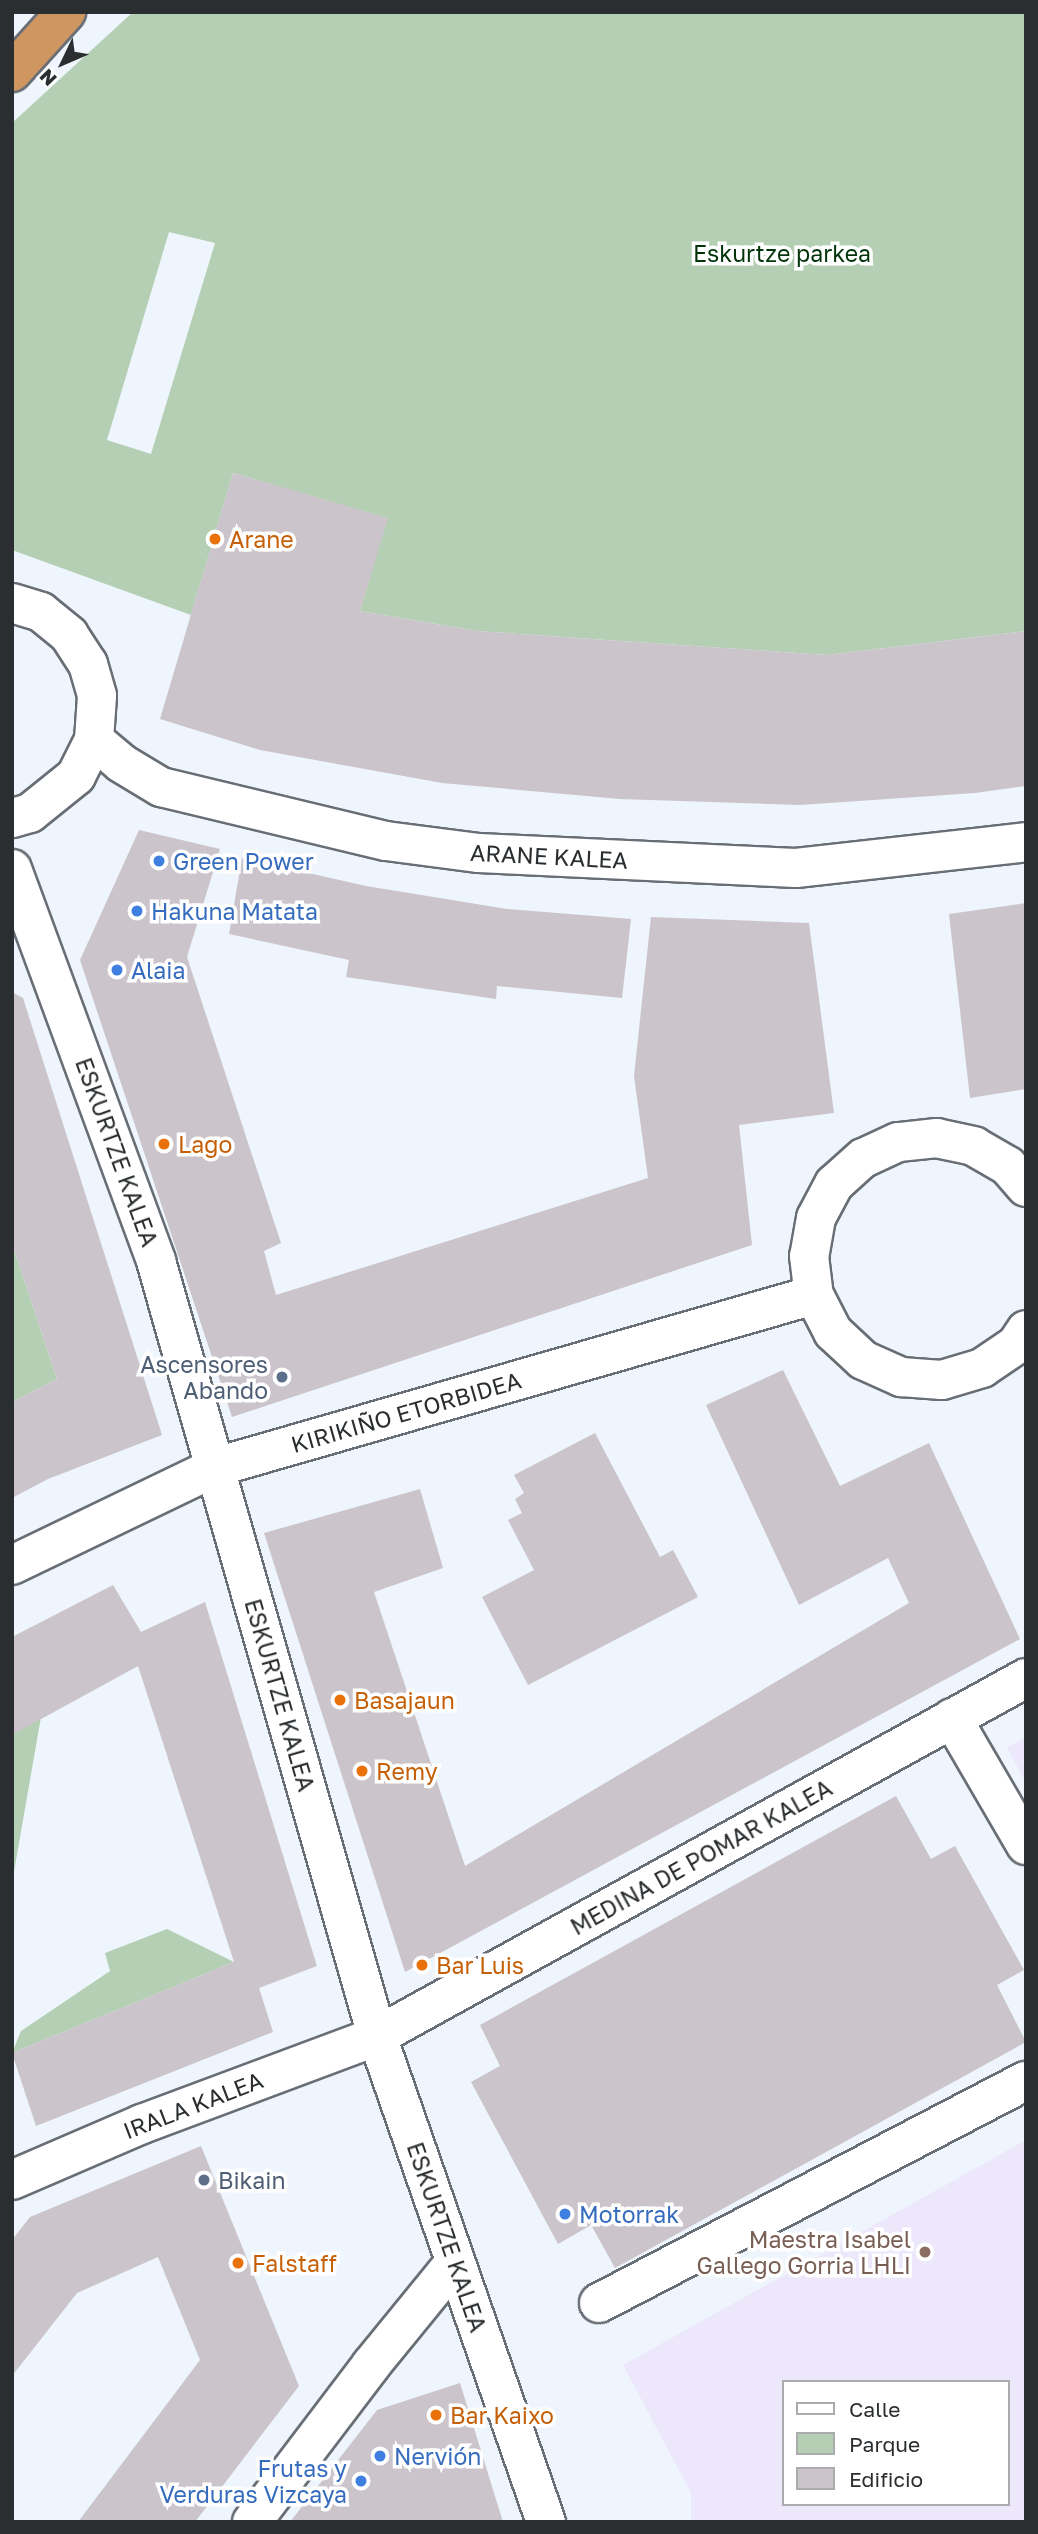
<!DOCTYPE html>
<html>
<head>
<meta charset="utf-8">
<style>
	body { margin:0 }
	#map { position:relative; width:1038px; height:2534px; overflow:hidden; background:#eef5fc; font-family:"Golos Text",sans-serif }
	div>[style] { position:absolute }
	.education>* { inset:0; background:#ede7fc }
	.green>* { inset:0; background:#b4cfb3 }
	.building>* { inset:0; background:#cbc4ca }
	.roads { filter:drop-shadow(2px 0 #686e75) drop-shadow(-2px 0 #686e75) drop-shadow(0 2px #686e75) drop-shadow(0 -2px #686e75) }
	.minor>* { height:38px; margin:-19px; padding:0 19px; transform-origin:19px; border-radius:19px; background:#fff }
	.highway>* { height:38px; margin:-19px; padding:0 19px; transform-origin:19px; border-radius:19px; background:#d09662 }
	.dots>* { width:19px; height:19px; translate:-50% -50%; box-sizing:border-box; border:4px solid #fff; border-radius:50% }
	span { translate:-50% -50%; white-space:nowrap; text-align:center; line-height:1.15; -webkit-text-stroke:7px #fff; paint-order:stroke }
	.park-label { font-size:23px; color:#023409 }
	.food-label { font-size:23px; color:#c56008 }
	.left { translate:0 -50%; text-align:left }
	.street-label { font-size:23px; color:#2b2e30 }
	.shop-label { font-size:23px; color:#366cbe }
	.right { translate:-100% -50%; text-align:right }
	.service-label { font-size:23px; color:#4e5e75 }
	.education-label { font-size:23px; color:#785e54 }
	.frame { position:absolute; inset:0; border:14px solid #2b2e30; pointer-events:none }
	.legend { position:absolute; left:782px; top:2380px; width:228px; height:126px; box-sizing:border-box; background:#fff; border:2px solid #aaabac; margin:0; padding:9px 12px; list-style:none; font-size:21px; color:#2b2e30 }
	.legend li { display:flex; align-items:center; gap:14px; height:35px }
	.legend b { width:35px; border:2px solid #aaabac }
	.north { position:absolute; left:28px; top:28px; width:70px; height:70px; -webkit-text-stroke:5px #fff; paint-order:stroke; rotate:226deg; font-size:19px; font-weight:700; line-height:28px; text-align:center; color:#2b2e30 }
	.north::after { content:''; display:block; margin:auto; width:24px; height:32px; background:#2b2e30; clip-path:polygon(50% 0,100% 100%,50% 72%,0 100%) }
</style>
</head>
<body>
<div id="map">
	<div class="education">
		<div style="clip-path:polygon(1026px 1737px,1026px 1783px,1007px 1748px)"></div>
		<div style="clip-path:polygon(evenodd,1026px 2140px,1026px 2522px,691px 2522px,691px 2493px,623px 2365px,1026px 2140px,784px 2382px,1008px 2382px,1008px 2504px,784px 2504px,784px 2382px)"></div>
	</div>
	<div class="green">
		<div style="clip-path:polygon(evenodd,133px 12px,1026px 12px,1026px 631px,827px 655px,477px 631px,360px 611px,387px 518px,233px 473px,191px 615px,12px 550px,12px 123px,133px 12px,169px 232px,215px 243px,151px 454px,107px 440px,169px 232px)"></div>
		<div style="clip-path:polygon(12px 1243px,57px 1379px,12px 1402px)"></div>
		<div style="clip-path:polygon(41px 1717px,12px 1883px,12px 1884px,12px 1735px)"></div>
		<div style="clip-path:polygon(167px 1929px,234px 1962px,12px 2053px,21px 2031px,110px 1971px,105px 1953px)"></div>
	</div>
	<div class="building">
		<div style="clip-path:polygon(233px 473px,388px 518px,360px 611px,477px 631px,827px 655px,1026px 631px,1026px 786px,975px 793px,800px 805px,620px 799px,442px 783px,260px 750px,160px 719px)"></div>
		<div style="clip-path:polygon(139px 830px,220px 849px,187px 957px,281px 1243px,264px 1251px,276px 1295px,648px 1178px,634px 1076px,651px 917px,809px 923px,834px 1113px,739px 1125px,752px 1245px,232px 1417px,80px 960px)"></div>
		<div style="clip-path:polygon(242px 858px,366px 886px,507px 909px,631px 919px,622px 998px,497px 986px,496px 999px,346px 977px,349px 960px,229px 934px)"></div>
		<div style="clip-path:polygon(1026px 903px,1026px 1089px,970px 1098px,949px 914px)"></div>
		<div style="clip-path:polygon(12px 992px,23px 998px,162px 1435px,48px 1479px,12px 1498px,12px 1402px,57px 1379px,12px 1243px)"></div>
		<div style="clip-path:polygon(783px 1370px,840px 1486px,929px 1443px,1020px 1639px,405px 1972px,264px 1533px,420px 1489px,443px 1568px,374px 1592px,465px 1866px,909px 1603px,888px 1558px,799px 1605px,706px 1405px)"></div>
		<div style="clip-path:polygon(595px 1433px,660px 1557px,673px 1550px,698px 1597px,528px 1685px,482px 1597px,534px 1570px,508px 1520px,522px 1513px,515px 1499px,524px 1493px,514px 1475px)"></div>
		<div style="clip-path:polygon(113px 1585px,141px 1632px,205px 1602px,317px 1966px,259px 1988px,273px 2032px,36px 2126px,12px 2053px,234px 1962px,138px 1666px,12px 1735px,12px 1637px)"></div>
		<div style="clip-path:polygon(896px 1796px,931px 1859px,955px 1846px,1024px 1970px,997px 1985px,1026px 2042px,615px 2268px,591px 2225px,558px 2244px,471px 2082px,500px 2066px,480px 2025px)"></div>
		<div style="clip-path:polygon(201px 2146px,299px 2386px,195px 2522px,78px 2522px,200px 2360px,158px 2257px,77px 2293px,12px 2376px,12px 2240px,30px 2217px)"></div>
		<div style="clip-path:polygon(460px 2383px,503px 2522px,290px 2522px,377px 2410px)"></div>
	</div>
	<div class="roads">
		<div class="minor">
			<div style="left:12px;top:603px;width:30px;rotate:17deg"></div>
			<div style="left:41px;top:612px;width:36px;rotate:39deg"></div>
			<div style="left:69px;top:635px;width:35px;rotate:57deg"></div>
			<div style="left:88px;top:664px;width:33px;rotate:74deg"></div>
			<div style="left:97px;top:696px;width:44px;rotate:93.9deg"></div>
			<div style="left:94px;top:740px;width:40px;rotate:116.6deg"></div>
			<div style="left:76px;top:776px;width:59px;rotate:141.2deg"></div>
			<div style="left:30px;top:813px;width:19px;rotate:164deg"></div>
			<div style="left:94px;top:740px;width:35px;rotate:40deg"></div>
			<div style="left:121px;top:763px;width:47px;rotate:31deg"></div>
			<div style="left:161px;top:787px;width:231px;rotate:13.5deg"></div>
			<div style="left:386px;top:841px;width:94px;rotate:7.4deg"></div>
			<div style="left:479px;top:853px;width:317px;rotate:2.7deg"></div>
			<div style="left:796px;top:868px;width:231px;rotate:-6.4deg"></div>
			<div style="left:12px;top:869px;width:418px;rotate:69.8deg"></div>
			<div style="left:156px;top:1261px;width:806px;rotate:74.08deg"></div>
			<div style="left:377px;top:2036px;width:515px;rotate:70.83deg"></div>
			<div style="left:1026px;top:1187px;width:28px;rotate:-131deg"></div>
			<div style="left:1008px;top:1166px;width:39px;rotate:-150deg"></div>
			<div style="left:974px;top:1146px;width:38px;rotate:-168deg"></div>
			<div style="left:937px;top:1138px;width:39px;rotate:174deg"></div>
			<div style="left:898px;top:1142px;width:38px;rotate:155deg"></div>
			<div style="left:863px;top:1158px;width:39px;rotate:138deg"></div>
			<div style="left:834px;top:1184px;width:38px;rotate:118deg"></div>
			<div style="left:816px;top:1218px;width:39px;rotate:100deg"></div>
			<div style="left:809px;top:1256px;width:39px;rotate:83deg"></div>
			<div style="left:814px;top:1295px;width:42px;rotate:62.8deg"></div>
			<div style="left:833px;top:1332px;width:41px;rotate:43deg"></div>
			<div style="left:863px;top:1360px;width:42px;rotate:24.1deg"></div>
			<div style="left:901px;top:1377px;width:41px;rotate:4.2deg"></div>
			<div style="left:942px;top:1380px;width:42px;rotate:-16.7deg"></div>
			<div style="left:982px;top:1368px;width:41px;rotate:-34.1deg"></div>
			<div style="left:1016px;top:1345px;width:18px;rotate:-56deg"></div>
			<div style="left:12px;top:1565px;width:226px;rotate:-25.7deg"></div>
			<div style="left:216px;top:1467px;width:622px;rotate:-16.05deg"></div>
			<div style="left:952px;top:1718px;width:147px;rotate:59.8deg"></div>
			<div style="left:12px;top:2180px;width:142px;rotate:-23.3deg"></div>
			<div style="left:142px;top:2124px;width:251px;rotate:-20.5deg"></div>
			<div style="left:377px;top:2036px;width:741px;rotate:-28.88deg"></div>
			<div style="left:599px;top:2303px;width:481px;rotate:-27.5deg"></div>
			<div style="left:252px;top:2522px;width:197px;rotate:-52.8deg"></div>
			<div style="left:371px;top:2365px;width:133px;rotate:-50.8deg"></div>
		</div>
		<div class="highway">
			<div style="left:12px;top:72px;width:81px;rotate:-48deg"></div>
		</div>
	</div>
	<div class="dots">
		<div style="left:215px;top:539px;background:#e8710a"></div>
		<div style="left:159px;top:861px;background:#3f7fe0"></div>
		<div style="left:137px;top:911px;background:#3f7fe0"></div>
		<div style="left:117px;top:970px;background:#3f7fe0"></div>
		<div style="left:164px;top:1144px;background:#e8710a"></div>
		<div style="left:282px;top:1377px;background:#5c6f8a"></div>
		<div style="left:340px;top:1700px;background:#e8710a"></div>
		<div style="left:362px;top:1771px;background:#e8710a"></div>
		<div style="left:422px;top:1965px;background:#e8710a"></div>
		<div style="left:204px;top:2180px;background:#5c6f8a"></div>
		<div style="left:565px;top:2214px;background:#3f7fe0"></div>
		<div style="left:925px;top:2252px;background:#8d6e63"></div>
		<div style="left:238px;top:2263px;background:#e8710a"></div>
		<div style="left:436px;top:2415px;background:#e8710a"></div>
		<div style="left:380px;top:2456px;background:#3f7fe0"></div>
		<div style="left:361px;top:2481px;background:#3f7fe0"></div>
	</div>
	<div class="park-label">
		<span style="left:782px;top:253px">Eskurtze parkea</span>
	</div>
	<div class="food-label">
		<span class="left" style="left:229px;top:539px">Arane</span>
		<span class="left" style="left:178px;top:1144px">Lago</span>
		<span class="left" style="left:354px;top:1700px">Basajaun</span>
		<span class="left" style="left:376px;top:1771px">Remy</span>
		<span class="left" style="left:436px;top:1965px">Bar Luis</span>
		<span class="left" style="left:252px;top:2263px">Falstaff</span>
		<span class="left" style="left:450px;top:2415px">Bar Kaixo</span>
	</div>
	<div class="street-label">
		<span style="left:549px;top:856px;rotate:3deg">ARANE KALEA</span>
		<span style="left:117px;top:1152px;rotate:70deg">ESKURTZE KALEA</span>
		<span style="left:406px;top:1412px;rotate:-16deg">KIRIKIÑO ETORBIDEA</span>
		<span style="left:280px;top:1695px;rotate:74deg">ESKURTZE KALEA</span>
		<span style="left:701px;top:1857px;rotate:-29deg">MEDINA DE POMAR KALEA</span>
		<span style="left:193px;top:2105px;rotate:-21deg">IRALA KALEA</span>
		<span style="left:447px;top:2237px;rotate:71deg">ESKURTZE KALEA</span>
	</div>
	<div class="shop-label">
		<span class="left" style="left:173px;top:861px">Green Power</span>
		<span class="left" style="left:151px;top:911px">Hakuna Matata</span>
		<span class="left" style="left:131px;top:970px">Alaia</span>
		<span class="left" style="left:579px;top:2214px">Motorrak</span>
		<span class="left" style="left:394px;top:2456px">Nervión</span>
		<span class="right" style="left:347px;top:2481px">Frutas y<br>Verduras Vizcaya</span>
	</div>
	<div class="service-label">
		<span class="right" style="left:268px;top:1377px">Ascensores<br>Abando</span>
		<span class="left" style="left:218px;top:2180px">Bikain</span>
	</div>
	<div class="education-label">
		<span class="right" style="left:911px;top:2252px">Maestra Isabel<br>Gallego Gorria LHLI</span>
	</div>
	<div class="frame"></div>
	<ul class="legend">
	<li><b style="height:9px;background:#fff"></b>Calle</li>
	<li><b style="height:19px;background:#b4cfb3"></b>Parque</li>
	<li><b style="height:19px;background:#cbc4ca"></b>Edificio</li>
	</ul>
	<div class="north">N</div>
</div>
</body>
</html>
